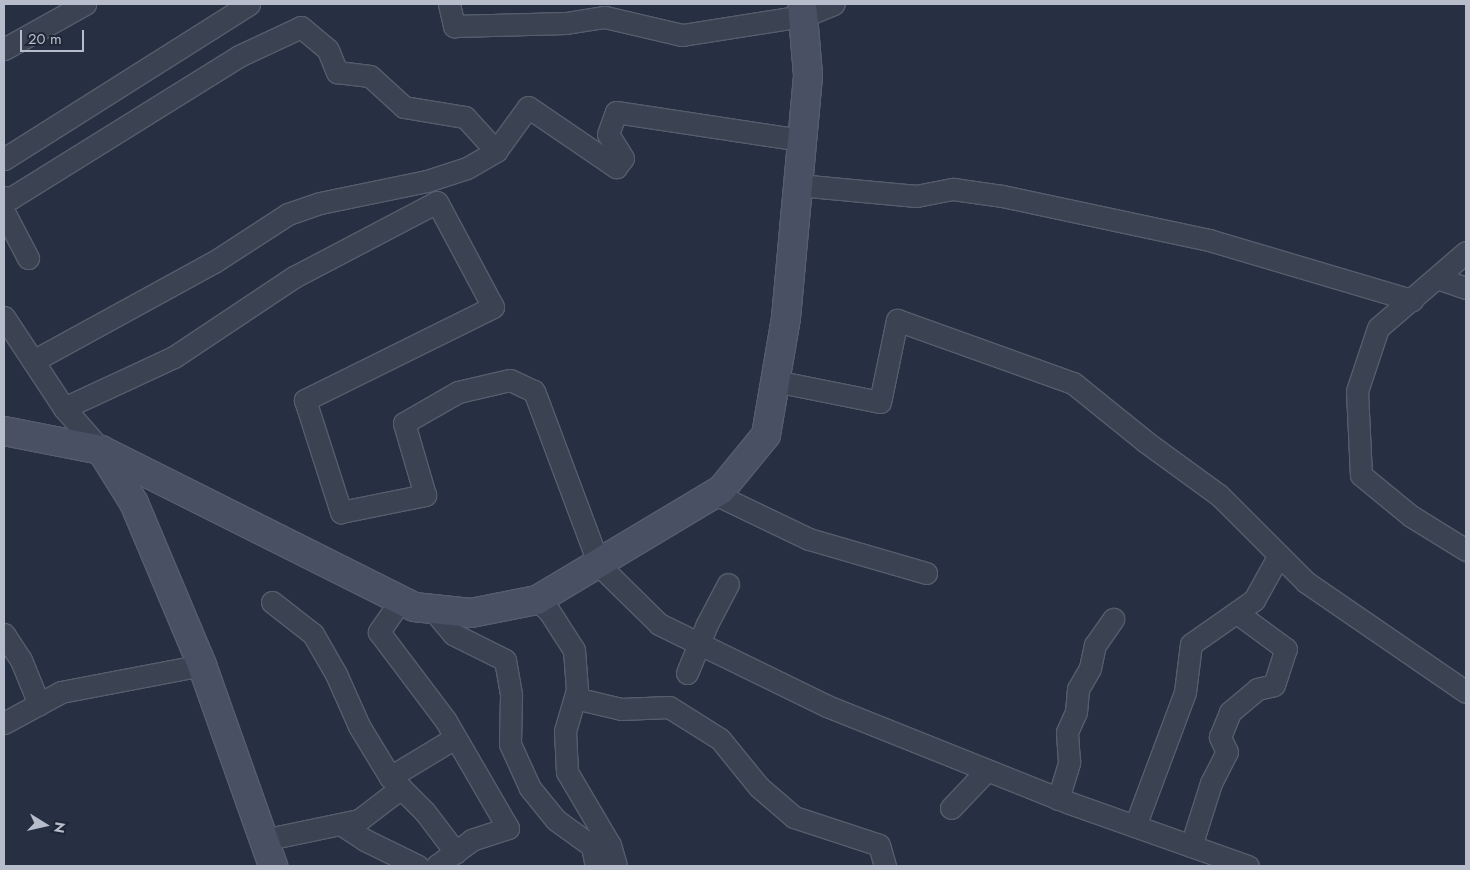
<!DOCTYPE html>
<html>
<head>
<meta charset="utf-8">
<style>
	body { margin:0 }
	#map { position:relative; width:1470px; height:870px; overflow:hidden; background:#272f42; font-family:Jost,sans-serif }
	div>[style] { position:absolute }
	.roads { filter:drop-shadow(1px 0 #565d6c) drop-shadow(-1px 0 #565d6c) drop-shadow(0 1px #565d6c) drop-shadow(0 -1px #565d6c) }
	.street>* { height:21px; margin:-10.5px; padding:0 10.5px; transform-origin:10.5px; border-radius:10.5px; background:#3b4251 }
	.secondary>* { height:28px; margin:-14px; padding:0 14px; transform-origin:14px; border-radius:14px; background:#495064 }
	span { translate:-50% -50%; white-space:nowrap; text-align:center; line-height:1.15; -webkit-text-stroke:4px #1f2737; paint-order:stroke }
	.frame { position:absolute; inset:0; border:5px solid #b8bdcb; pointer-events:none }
	.north { position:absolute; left:20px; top:800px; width:50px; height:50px; -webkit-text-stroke:4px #1f2737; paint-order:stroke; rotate:100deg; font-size:14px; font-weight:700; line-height:20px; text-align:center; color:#b8bdcb }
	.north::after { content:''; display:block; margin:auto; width:18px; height:22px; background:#b8bdcb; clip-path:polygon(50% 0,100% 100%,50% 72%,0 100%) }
	.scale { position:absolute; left:20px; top:30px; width:64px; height:22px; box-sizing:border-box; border:2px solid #b8bdcb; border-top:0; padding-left:6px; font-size:15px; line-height:18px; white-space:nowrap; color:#b8bdcb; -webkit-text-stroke:4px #1f2737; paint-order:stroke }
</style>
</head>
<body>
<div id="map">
	<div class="roads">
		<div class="street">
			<div style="left:449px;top:4px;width:23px;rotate:77deg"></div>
			<div style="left:454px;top:26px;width:112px;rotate:-1.5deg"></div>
			<div style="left:566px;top:23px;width:39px;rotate:-9deg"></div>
			<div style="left:605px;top:17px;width:79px;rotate:13.2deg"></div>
			<div style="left:682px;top:35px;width:123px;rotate:-8.9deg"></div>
			<div style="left:804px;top:16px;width:32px;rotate:-22deg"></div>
			<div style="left:4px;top:49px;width:93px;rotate:-29.1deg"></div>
			<div style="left:4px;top:159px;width:290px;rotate:-32.3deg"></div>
			<div style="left:798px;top:185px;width:119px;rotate:5.3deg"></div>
			<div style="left:916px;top:196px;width:38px;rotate:-11deg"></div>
			<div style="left:953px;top:189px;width:49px;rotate:8.1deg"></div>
			<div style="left:1002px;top:196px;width:212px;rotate:12deg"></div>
			<div style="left:1209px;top:240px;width:212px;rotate:16.5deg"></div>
			<div style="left:4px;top:197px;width:7px;rotate:8deg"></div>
			<div style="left:11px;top:198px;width:269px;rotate:-31.9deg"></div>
			<div style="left:239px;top:56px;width:68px;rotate:-25.1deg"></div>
			<div style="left:301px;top:27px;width:35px;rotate:40deg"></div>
			<div style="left:328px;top:50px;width:24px;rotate:68deg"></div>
			<div style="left:337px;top:72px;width:33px;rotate:7deg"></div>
			<div style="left:370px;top:76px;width:46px;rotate:42.4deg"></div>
			<div style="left:404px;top:107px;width:62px;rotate:9.3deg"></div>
			<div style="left:465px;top:117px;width:46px;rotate:47.6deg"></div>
			<div style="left:4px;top:212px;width:52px;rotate:62.4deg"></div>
			<div style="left:1466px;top:252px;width:116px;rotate:139.2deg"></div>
			<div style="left:1378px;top:328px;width:66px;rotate:108.4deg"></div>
			<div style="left:1357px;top:391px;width:84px;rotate:87.3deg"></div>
			<div style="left:1361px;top:475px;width:65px;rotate:39.4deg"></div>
			<div style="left:1411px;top:516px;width:65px;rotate:31.7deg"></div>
			<div style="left:1437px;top:278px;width:31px;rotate:19deg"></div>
			<div style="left:4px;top:317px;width:109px;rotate:56.6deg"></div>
			<div style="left:64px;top:408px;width:56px;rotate:48.6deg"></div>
			<div style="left:33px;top:361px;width:206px;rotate:-28.7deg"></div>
			<div style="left:214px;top:262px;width:88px;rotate:-33deg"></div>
			<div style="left:288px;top:214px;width:34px;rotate:-19deg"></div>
			<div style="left:320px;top:203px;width:109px;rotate:-11.6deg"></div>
			<div style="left:427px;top:181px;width:42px;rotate:-18deg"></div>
			<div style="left:467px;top:168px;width:34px;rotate:-30deg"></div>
			<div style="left:496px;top:151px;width:54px;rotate:-54deg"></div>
			<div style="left:528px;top:107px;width:107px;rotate:34.3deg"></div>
			<div style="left:616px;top:167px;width:11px;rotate:-52deg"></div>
			<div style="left:623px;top:158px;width:28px;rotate:-122deg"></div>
			<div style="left:608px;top:134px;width:23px;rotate:-70deg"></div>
			<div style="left:616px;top:112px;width:188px;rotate:8.6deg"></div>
			<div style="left:775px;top:381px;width:107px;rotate:11.3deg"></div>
			<div style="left:880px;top:402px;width:84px;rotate:-78.3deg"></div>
			<div style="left:897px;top:320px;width:187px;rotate:19.7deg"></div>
			<div style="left:1073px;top:383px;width:94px;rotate:38.9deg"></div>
			<div style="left:1146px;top:442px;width:90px;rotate:36deg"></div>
			<div style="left:1219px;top:495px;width:123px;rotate:45deg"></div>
			<div style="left:1306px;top:582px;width:194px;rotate:34.5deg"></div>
			<div style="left:64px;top:408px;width:121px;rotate:-24.9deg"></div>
			<div style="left:174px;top:357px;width:144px;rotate:-33.7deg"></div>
			<div style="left:294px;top:277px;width:161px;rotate:-27.7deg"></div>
			<div style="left:437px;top:202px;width:119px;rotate:61.9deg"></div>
			<div style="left:493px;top:307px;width:210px;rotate:153.7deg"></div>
			<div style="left:305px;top:400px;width:118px;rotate:72.2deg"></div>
			<div style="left:341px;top:512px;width:86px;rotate:-11.4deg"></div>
			<div style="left:425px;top:495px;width:75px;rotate:-106.3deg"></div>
			<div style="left:404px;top:423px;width:62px;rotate:-29.9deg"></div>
			<div style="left:458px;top:392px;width:53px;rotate:-13deg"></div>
			<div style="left:510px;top:380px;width:26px;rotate:25deg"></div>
			<div style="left:534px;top:391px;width:186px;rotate:69.5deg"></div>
			<div style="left:599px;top:565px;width:84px;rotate:44.5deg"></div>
			<div style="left:659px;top:624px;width:187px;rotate:26deg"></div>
			<div style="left:827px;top:706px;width:258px;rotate:21.8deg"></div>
			<div style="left:1067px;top:802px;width:192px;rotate:19.5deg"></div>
			<div style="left:715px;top:494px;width:104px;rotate:25.6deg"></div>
			<div style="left:809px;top:539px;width:122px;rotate:16.2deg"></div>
			<div style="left:401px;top:600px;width:39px;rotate:125deg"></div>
			<div style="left:379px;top:632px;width:111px;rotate:53deg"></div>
			<div style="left:446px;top:721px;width:124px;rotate:59.9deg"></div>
			<div style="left:508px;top:828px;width:38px;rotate:162deg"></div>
			<div style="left:472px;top:840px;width:44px;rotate:144.2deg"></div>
			<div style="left:537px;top:600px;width:16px;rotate:43deg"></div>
			<div style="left:549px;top:611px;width:46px;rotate:57.3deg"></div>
			<div style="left:574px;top:650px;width:40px;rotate:85.7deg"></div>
			<div style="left:577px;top:690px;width:43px;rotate:106.3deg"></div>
			<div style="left:565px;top:731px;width:41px;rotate:87.2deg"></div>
			<div style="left:567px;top:772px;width:85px;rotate:59.5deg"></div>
			<div style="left:610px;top:845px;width:22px;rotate:74deg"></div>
			<div style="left:272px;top:602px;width:52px;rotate:38deg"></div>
			<div style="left:313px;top:634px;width:46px;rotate:60.1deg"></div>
			<div style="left:336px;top:674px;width:57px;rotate:66.1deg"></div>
			<div style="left:359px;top:726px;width:60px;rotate:58.7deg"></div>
			<div style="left:390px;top:777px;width:49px;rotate:45deg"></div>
			<div style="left:425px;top:812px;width:51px;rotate:52.9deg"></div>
			<div style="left:434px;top:611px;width:30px;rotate:50deg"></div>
			<div style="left:453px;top:634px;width:58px;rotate:26.6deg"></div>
			<div style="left:505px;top:660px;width:36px;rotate:80deg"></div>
			<div style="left:511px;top:695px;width:49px;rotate:91.2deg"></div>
			<div style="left:510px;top:744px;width:48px;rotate:65.6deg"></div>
			<div style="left:530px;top:788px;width:41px;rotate:50.9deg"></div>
			<div style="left:556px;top:820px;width:44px;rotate:35.8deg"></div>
			<div style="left:592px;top:846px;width:20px;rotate:79deg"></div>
			<div style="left:4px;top:634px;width:31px;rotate:57deg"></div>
			<div style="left:21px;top:660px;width:48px;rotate:67.8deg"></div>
			<div style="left:687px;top:673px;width:53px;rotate:-67.8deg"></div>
			<div style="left:707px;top:624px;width:45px;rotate:-62.3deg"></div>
			<div style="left:575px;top:698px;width:47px;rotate:13.4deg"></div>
			<div style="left:621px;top:709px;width:48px;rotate:-2.4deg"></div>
			<div style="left:669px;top:707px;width:60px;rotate:32.1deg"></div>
			<div style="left:720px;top:739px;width:62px;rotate:50.9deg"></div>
			<div style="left:759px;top:787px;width:46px;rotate:40.6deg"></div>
			<div style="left:794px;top:817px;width:89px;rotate:18.2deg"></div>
			<div style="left:879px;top:845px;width:22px;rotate:74deg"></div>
			<div style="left:4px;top:723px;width:65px;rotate:-28.5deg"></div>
			<div style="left:61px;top:692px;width:144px;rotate:-10.8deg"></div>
			<div style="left:390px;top:777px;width:76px;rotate:-31deg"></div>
			<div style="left:1058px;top:799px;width:39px;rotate:-73deg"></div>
			<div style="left:1069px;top:762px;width:30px;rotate:-94deg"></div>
			<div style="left:1067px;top:732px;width:22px;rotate:-66deg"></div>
			<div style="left:1076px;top:712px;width:23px;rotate:-85deg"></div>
			<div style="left:1078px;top:689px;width:24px;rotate:-60deg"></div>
			<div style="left:1090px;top:668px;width:24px;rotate:-78deg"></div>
			<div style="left:1095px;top:645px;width:32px;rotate:-55deg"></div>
			<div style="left:951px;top:808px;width:52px;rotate:-46.5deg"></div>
			<div style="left:342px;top:825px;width:27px;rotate:33deg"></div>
			<div style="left:365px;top:840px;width:59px;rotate:26.1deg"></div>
			<div style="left:1135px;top:826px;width:143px;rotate:-69.5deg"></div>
			<div style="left:1185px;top:692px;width:48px;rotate:-82.9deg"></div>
			<div style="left:1191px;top:644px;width:77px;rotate:-34.9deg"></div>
			<div style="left:1254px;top:600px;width:51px;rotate:-60.9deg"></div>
			<div style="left:263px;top:840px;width:98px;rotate:-11.8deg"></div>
			<div style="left:359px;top:820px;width:53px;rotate:-37.3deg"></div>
			<div style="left:1191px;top:846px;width:66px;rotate:-72.4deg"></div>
			<div style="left:1211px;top:783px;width:35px;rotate:-63deg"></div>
			<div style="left:1227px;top:752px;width:17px;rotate:-115deg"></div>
			<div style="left:1220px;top:737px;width:27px;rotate:-68deg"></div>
			<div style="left:1230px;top:712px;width:35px;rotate:-40deg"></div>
			<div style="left:1257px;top:689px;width:17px;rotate:-13deg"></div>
			<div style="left:1274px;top:685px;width:38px;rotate:-72deg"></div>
			<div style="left:1286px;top:649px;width:61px;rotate:-143.7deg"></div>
		</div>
		<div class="secondary">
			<div style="left:4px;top:431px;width:99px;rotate:11.1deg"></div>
			<div style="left:101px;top:450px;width:350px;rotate:26.6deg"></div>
			<div style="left:414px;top:607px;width:57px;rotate:6deg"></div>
			<div style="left:471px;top:613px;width:67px;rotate:-11.1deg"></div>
			<div style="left:537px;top:600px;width:214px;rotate:-30.9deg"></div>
			<div style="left:721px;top:490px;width:71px;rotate:-50.7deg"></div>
			<div style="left:766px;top:435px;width:119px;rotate:-80.3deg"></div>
			<div style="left:786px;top:318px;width:244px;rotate:-84.8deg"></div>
			<div style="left:808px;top:75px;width:71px;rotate:-94.8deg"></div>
			<div style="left:101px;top:450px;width:62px;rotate:58.1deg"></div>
			<div style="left:134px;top:503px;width:176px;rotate:67.2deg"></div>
			<div style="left:202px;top:665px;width:213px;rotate:70.5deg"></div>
		</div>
	</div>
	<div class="frame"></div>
	<div class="north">N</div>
	<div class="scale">20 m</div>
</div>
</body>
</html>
